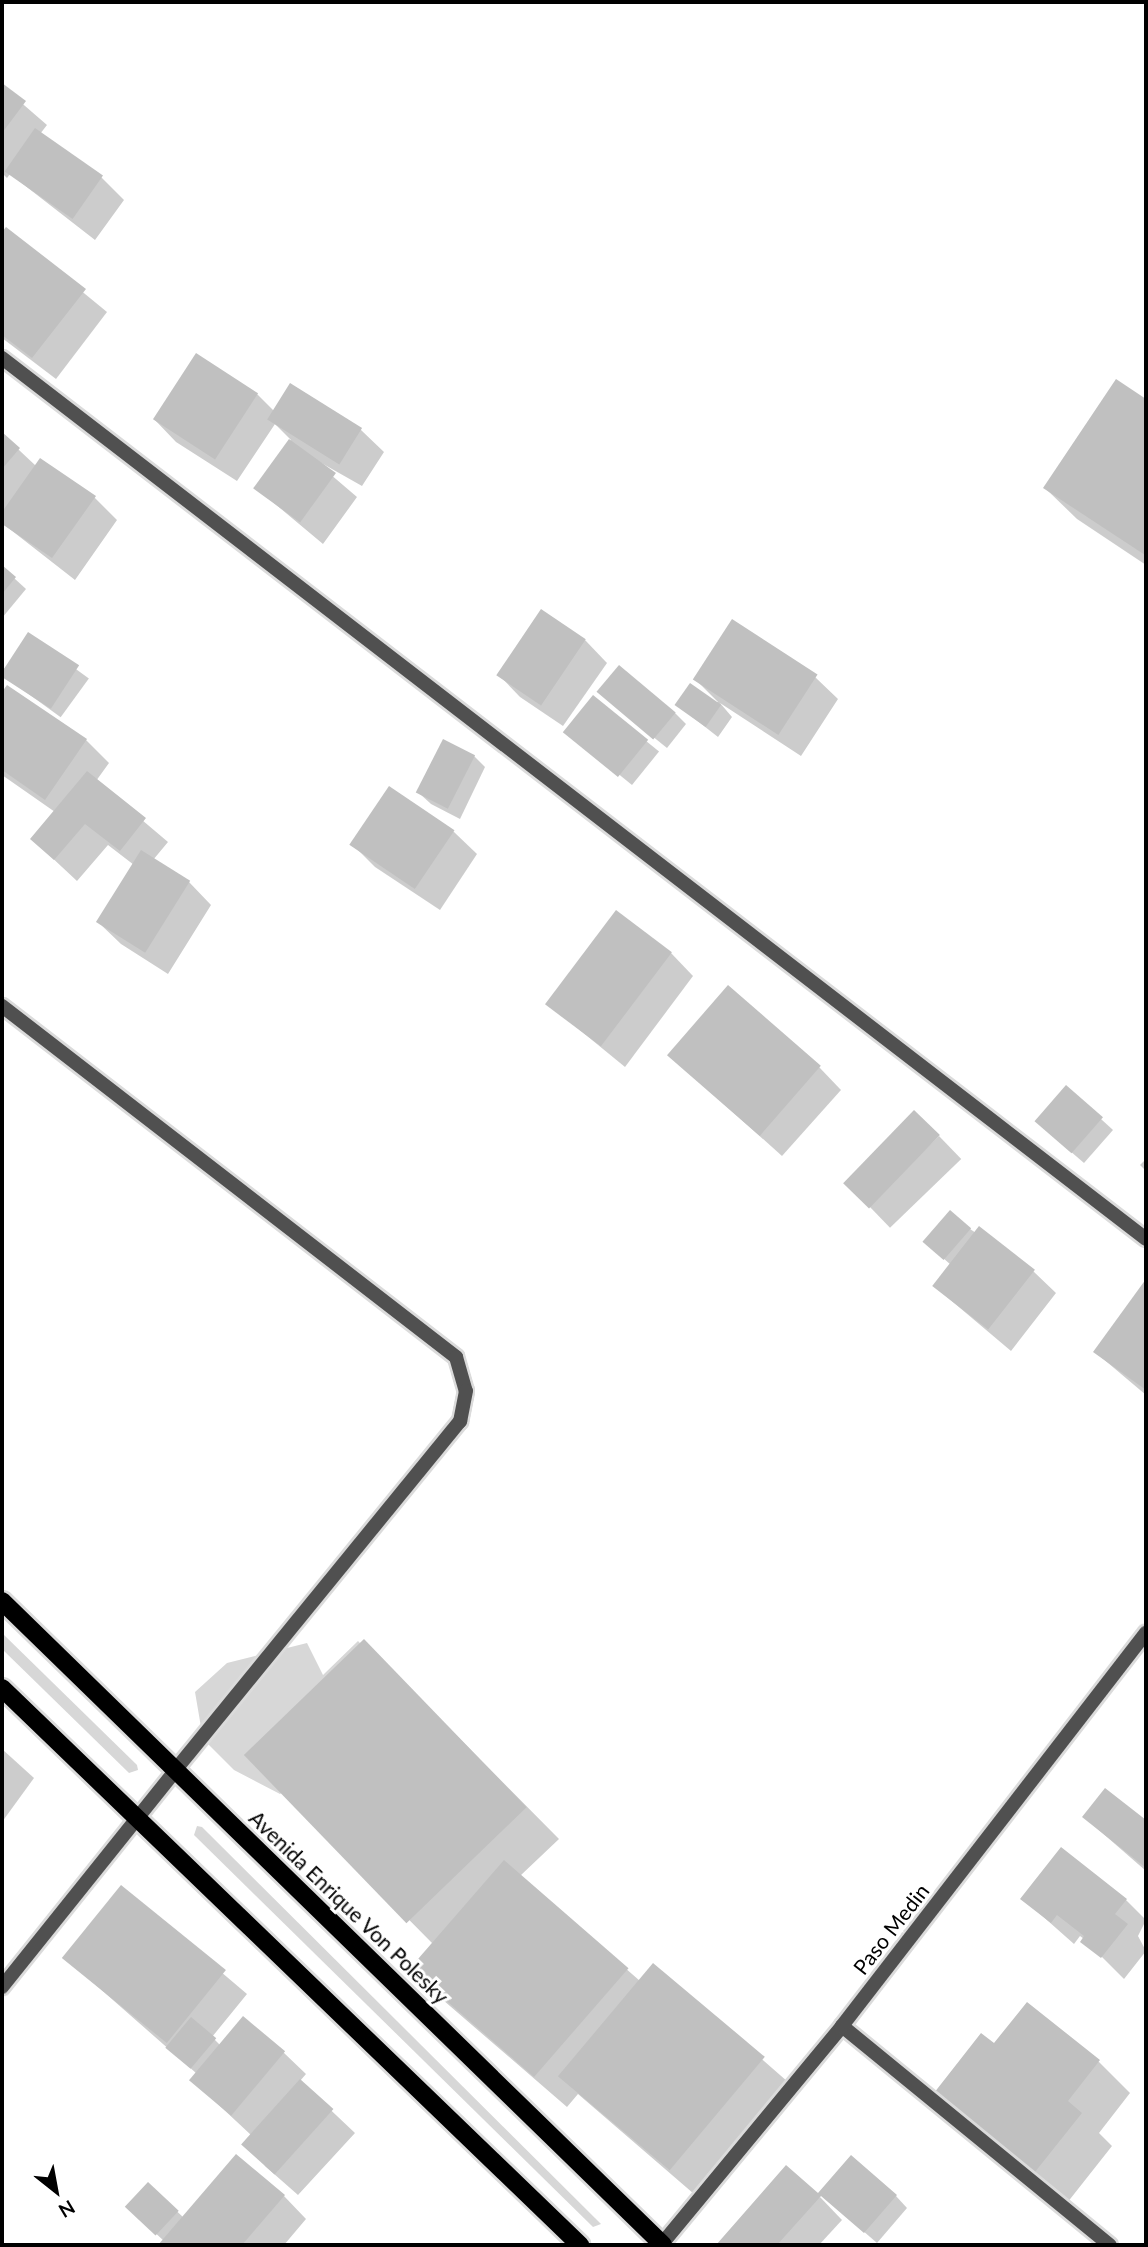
<!DOCTYPE html>
<html>
<head>
<meta charset="utf-8">
<style>
	body { margin:0 }
	#map { position:relative; width:1148px; height:2247px; overflow:hidden; background:#fff; font-family:Lato,sans-serif }
	div>[style] { position:absolute }
	.green>* { inset:0; background:#d7d7d7 }
	.shadow>* { inset:0; background:#0003; transform-origin:0 0 }
	.building>* { inset:0; background:#c0c0c0; transform-origin:0 0 }
	.roads { filter:drop-shadow(2px 0 #dbdbdb) drop-shadow(-2px 0 #dbdbdb) drop-shadow(0 2px #dbdbdb) drop-shadow(0 -2px #dbdbdb) }
	.service>* { height:14px; margin:-7px; padding:0 7px; transform-origin:7px; border-radius:7px; background:#505050 }
	.minor>* { height:14px; margin:-7px; padding:0 7px; transform-origin:7px; border-radius:7px; background:#505050 }
	.tertiary>* { height:14px; margin:-7px; padding:0 7px; transform-origin:7px; border-radius:7px; background:#505050 }
	.primary>* { height:18px; margin:-9px; padding:0 9px; transform-origin:9px; border-radius:9px; background:#000 }
	span { translate:-50% -50%; white-space:nowrap; text-align:center; line-height:1.15; -webkit-text-stroke:6px #fff; paint-order:stroke }
	.street-label { font-size:21px; color:#000 }
	.frame { position:absolute; inset:0; border:4px solid #000; pointer-events:none }
	.north { position:absolute; left:21px; top:2156px; width:70px; height:70px; -webkit-text-stroke:5px #fff; paint-order:stroke; rotate:149deg; font-size:19px; font-weight:700; line-height:28px; text-align:center; color:#000 }
	.north::after { content:''; display:block; margin:auto; width:24px; height:32px; background:#000; clip-path:polygon(50% 0,100% 100%,50% 72%,0 100%) }
</style>
</head>
<body>
<div id="map">
	<div class="green">
		<div style="clip-path:polygon(2px 1633px,137px 1765px,138px 1770px,129px 1773px,2px 1649px)"></div>
		<div style="clip-path:polygon(358px 1641px,515px 1802px,305px 1776px,280px 1794px,234px 1770px,203px 1739px,195px 1692px,227px 1663px,307px 1643px,323px 1675px)"></div>
		<div style="clip-path:polygon(197px 1826px,202px 1827px,601px 2224px,593px 2227px,194px 1835px)"></div>
	</div>
	<div class="shadow">
		<div style="clip-path:polygon(2px 86px,47px 125px,40px 134px,101px 177px,124px 200px,95px 240px,10px 174px,7px 178px,2px 173px)"></div>
		<div style="clip-path:polygon(6px 229px,107px 312px,56px 379px,2px 338px,2px 235px)"></div>
		<div style="clip-path:polygon(1116px 381px,1146px 402px,1146px 565px,1077px 519px,1045px 488px)"></div>
		<div style="clip-path:polygon(291px 385px,361px 430px,384px 452px,362px 486px,309px 456px,357px 497px,323px 544px,256px 488px,291px 440px,275px 424px,237px 481px,176px 442px,154px 419px,257px 394px,274px 411px)"></div>
		<div style="clip-path:polygon(2px 434px,36px 466px,94px 497px,117px 520px,75px 580px,2px 523px)"></div>
		<div style="clip-path:polygon(2px 567px,26px 589px,2px 618px)"></div>
		<div style="left:29px;top:635px;width:74px;height:48px;rotate:36deg"></div>
		<div style="clip-path:polygon(585px 640px,607px 663px,563px 726px,520px 697px,498px 674px)"></div>
		<div style="clip-path:polygon(815px 677px,838px 699px,801px 756px,720px 703px,732px 717px,718px 737px,677px 705px,718px 702px,695px 679px)"></div>
		<div style="clip-path:polygon(7px 687px,86px 740px,109px 763px,96px 781px,168px 842px,153px 860px,189px 882px,211px 905px,168px 974px,121px 944px,98px 922px,134px 865px,108px 845px,77px 881px,32px 839px,55px 812px,2px 775px,2px 695px)"></div>
		<div style="left:593px;top:698px;width:85px;height:43px;rotate:39deg"></div>
		<div style="clip-path:polygon(611px 703px,675px 713px,686px 724px,667px 748px)"></div>
		<div style="clip-path:polygon(474px 756px,485px 767px,460px 819px,431px 804px,419px 793px)"></div>
		<div style="clip-path:polygon(389px 788px,454px 832px,477px 854px,440px 910px,375px 867px,352px 844px)"></div>
		<div style="clip-path:polygon(671px 953px,693px 976px,625px 1067px,548px 1004px)"></div>
		<div style="clip-path:polygon(669px 1055px,819px 1067px,841px 1090px,782px 1156px)"></div>
		<div style="clip-path:polygon(1101px 1119px,1113px 1130px,1084px 1163px,1048px 1132px)"></div>
		<div style="left:939px;top:1136px;width:32px;height:99px;rotate:46deg"></div>
		<div style="clip-path:polygon(1146px 1159px,1146px 1171px,1140px 1165px)"></div>
		<div style="clip-path:polygon(970px 1229px,1033px 1271px,1056px 1293px,1011px 1351px,934px 1286px,951px 1265px,925px 1242px)"></div>
		<div style="clip-path:polygon(1146px 1282px,1146px 1395px,1095px 1352px)"></div>
		<div style="clip-path:polygon(364px 1642px,559px 1839px,520px 1876px,640px 1981px,654px 1965px,796px 2089px,701px 2200px,578px 2094px,567px 2107px,443px 2000px,412px 1968px,433px 1944px,247px 1756px)"></div>
		<div style="clip-path:polygon(2px 1749px,34px 1778px,2px 1822px)"></div>
		<div style="clip-path:polygon(1105px 1790px,1146px 1822px,1146px 1871px,1084px 1817px)"></div>
		<div style="clip-path:polygon(121px 1887px,247px 1994px,212px 2037px,220px 2045px,283px 2052px,306px 2074px,300px 2081px,355px 2133px,298px 2195px,265px 2166px,251px 2135px,191px 2079px,196px 2073px,64px 1957px)"></div>
		<div style="clip-path:polygon(1022px 1898px,1126px 1900px,1146px 1920px,1138px 1936px,1146px 1951px,1124px 1979px,1084px 1939px,1080px 1936px,1074px 1944px)"></div>
		<div style="clip-path:polygon(995px 2046px,1099px 2062px,1130px 2093px,1099px 2133px,1112px 2146px,1067px 2203px,968px 2124px,936px 2093px)"></div>
		<div style="clip-path:polygon(148px 2184px,184px 2218px,284px 2196px,306px 2219px,284px 2245px,160px 2245px,164px 2241px,138px 2217px)"></div>
		<div style="clip-path:polygon(896px 2196px,907px 2208px,877px 2243px,832px 2204px)"></div>
		<div style="clip-path:polygon(820px 2197px,842px 2220px,819px 2245px,719px 2244px)"></div>
	</div>
	<div class="building">
		<div style="clip-path:polygon(2px 83px,26px 101px,2px 133px)"></div>
		<div style="left:35px;top:128px;width:83px;height:53px;rotate:35deg"></div>
		<div style="clip-path:polygon(6px 227px,86px 289px,32px 358px,2px 335px,2px 232px)"></div>
		<div style="left:196px;top:353px;width:74px;height:79px;rotate:33deg"></div>
		<div style="clip-path:polygon(1116px 379px,1146px 399px,1145px 555px,1043px 488px)"></div>
		<div style="left:290px;top:383px;width:85px;height:43px;rotate:32deg"></div>
		<div style="clip-path:polygon(2px 432px,20px 448px,2px 469px)"></div>
		<div style="left:289px;top:439px;width:58px;height:61px;rotate:36deg"></div>
		<div style="clip-path:polygon(40px 458px,96px 496px,52px 558px,2px 524px,2px 512px)"></div>
		<div style="clip-path:polygon(2px 565px,16px 577px,2px 594px)"></div>
		<div style="left:541px;top:609px;width:54px;height:80px;rotate:34deg"></div>
		<div style="left:732px;top:619px;width:102px;height:72px;rotate:33deg"></div>
		<div style="left:28px;top:632px;width:61px;height:52px;rotate:33deg"></div>
		<div style="left:619px;top:665px;width:74px;height:35px;rotate:40deg"></div>
		<div style="left:690px;top:683px;width:38px;height:27px;rotate:35deg"></div>
		<div style="clip-path:polygon(7px 685px,87px 739px,45px 800px,2px 770px,2px 692px)"></div>
		<div style="left:593px;top:695px;width:71px;height:48px;rotate:39deg"></div>
		<div style="left:443px;top:739px;width:36px;height:60px;rotate:27deg"></div>
		<div style="clip-path:polygon(87px 771px,146px 818px,120px 851px,85px 824px,54px 860px,30px 839px)"></div>
		<div style="left:389px;top:786px;width:79px;height:71px;rotate:34deg"></div>
		<div style="left:141px;top:850px;width:58px;height:85px;rotate:32deg"></div>
		<div style="left:616px;top:910px;width:70px;height:118px;rotate:37deg"></div>
		<div style="left:728px;top:985px;width:123px;height:93px;rotate:41deg"></div>
		<div style="left:1066px;top:1085px;width:49px;height:48px;rotate:41deg"></div>
		<div style="left:914px;top:1110px;width:36px;height:102px;rotate:44deg"></div>
		<div style="left:950px;top:1210px;width:28px;height:42px;rotate:41deg"></div>
		<div style="left:979px;top:1226px;width:71px;height:76px;rotate:38deg"></div>
		<div style="clip-path:polygon(1146px 1279px,1146px 1390px,1093px 1352px)"></div>
		<div style="left:364px;top:1639px;width:234px;height:167px;rotate:46deg"></div>
		<div style="clip-path:polygon(1105px 1788px,1146px 1820px,1146px 1868px,1082px 1817px)"></div>
		<div style="clip-path:polygon(1061px 1847px,1127px 1899px,1115px 1914px,1128px 1924px,1101px 1958px,1080px 1942px,1084px 1936px,1057px 1915px,1051px 1923px,1020px 1899px)"></div>
		<div style="left:504px;top:1860px;width:165px;height:144px;rotate:41deg"></div>
		<div style="left:121px;top:1885px;width:135px;height:94px;rotate:39deg"></div>
		<div style="left:653px;top:1963px;width:146px;height:148px;rotate:40deg"></div>
		<div style="clip-path:polygon(1027px 2002px,1100px 2060px,1068px 2101px,1082px 2113px,1035px 2172px,934px 2093px,981px 2033px,994px 2043px)"></div>
		<div style="left:243px;top:2016px;width:55px;height:84px;rotate:40deg"></div>
		<div style="left:191px;top:2017px;width:33px;height:40px;rotate:40deg"></div>
		<div style="left:300px;top:2079px;width:45px;height:88px;rotate:42deg"></div>
		<div style="clip-path:polygon(236px 2154px,285px 2195px,242px 2245px,158px 2245px)"></div>
		<div style="clip-path:polygon(851px 2155px,897px 2195px,864px 2233px,821px 2196px,777px 2245px,716px 2245px,786px 2165px,818px 2193px)"></div>
		<div style="left:148px;top:2182px;width:42px;height:34px;rotate:43deg"></div>
	</div>
	<div class="roads">
		<div class="service">
			<div style="left:2px;top:1006px;width:574px;rotate:37.71deg"></div>
			<div style="left:456px;top:1357px;width:35px;rotate:74deg"></div>
			<div style="left:466px;top:1391px;width:31px;rotate:101deg"></div>
			<div style="left:460px;top:1421px;width:451px;rotate:129.2deg"></div>
		</div>
		<div class="minor">
			<div style="left:2px;top:358px;width:1444px;rotate:37.6deg"></div>
			<div style="left:2px;top:1987px;width:277px;rotate:-51.3deg"></div>
			<div style="left:842px;top:2026px;width:346px;rotate:39.3deg"></div>
		</div>
		<div class="tertiary">
			<div style="left:661px;top:2245px;width:284px;rotate:-50.4deg"></div>
			<div style="left:842px;top:2026px;width:497px;rotate:-52.3deg"></div>
		</div>
		<div class="primary">
			<div style="left:2px;top:1601px;width:923px;rotate:44.25deg"></div>
			<div style="left:2px;top:1688px;width:803px;rotate:43.94deg"></div>
		</div>
	</div>
	<div class="street-label">
		<span style="left:349px;top:1907px;rotate:44deg">Avenida Enrique Von Polesky</span>
		<span style="left:891px;top:1929px;rotate:-52deg">Paso Medin</span>
	</div>
	<div class="frame"></div>
	<div class="north">N</div>
</div>
</body>
</html>
